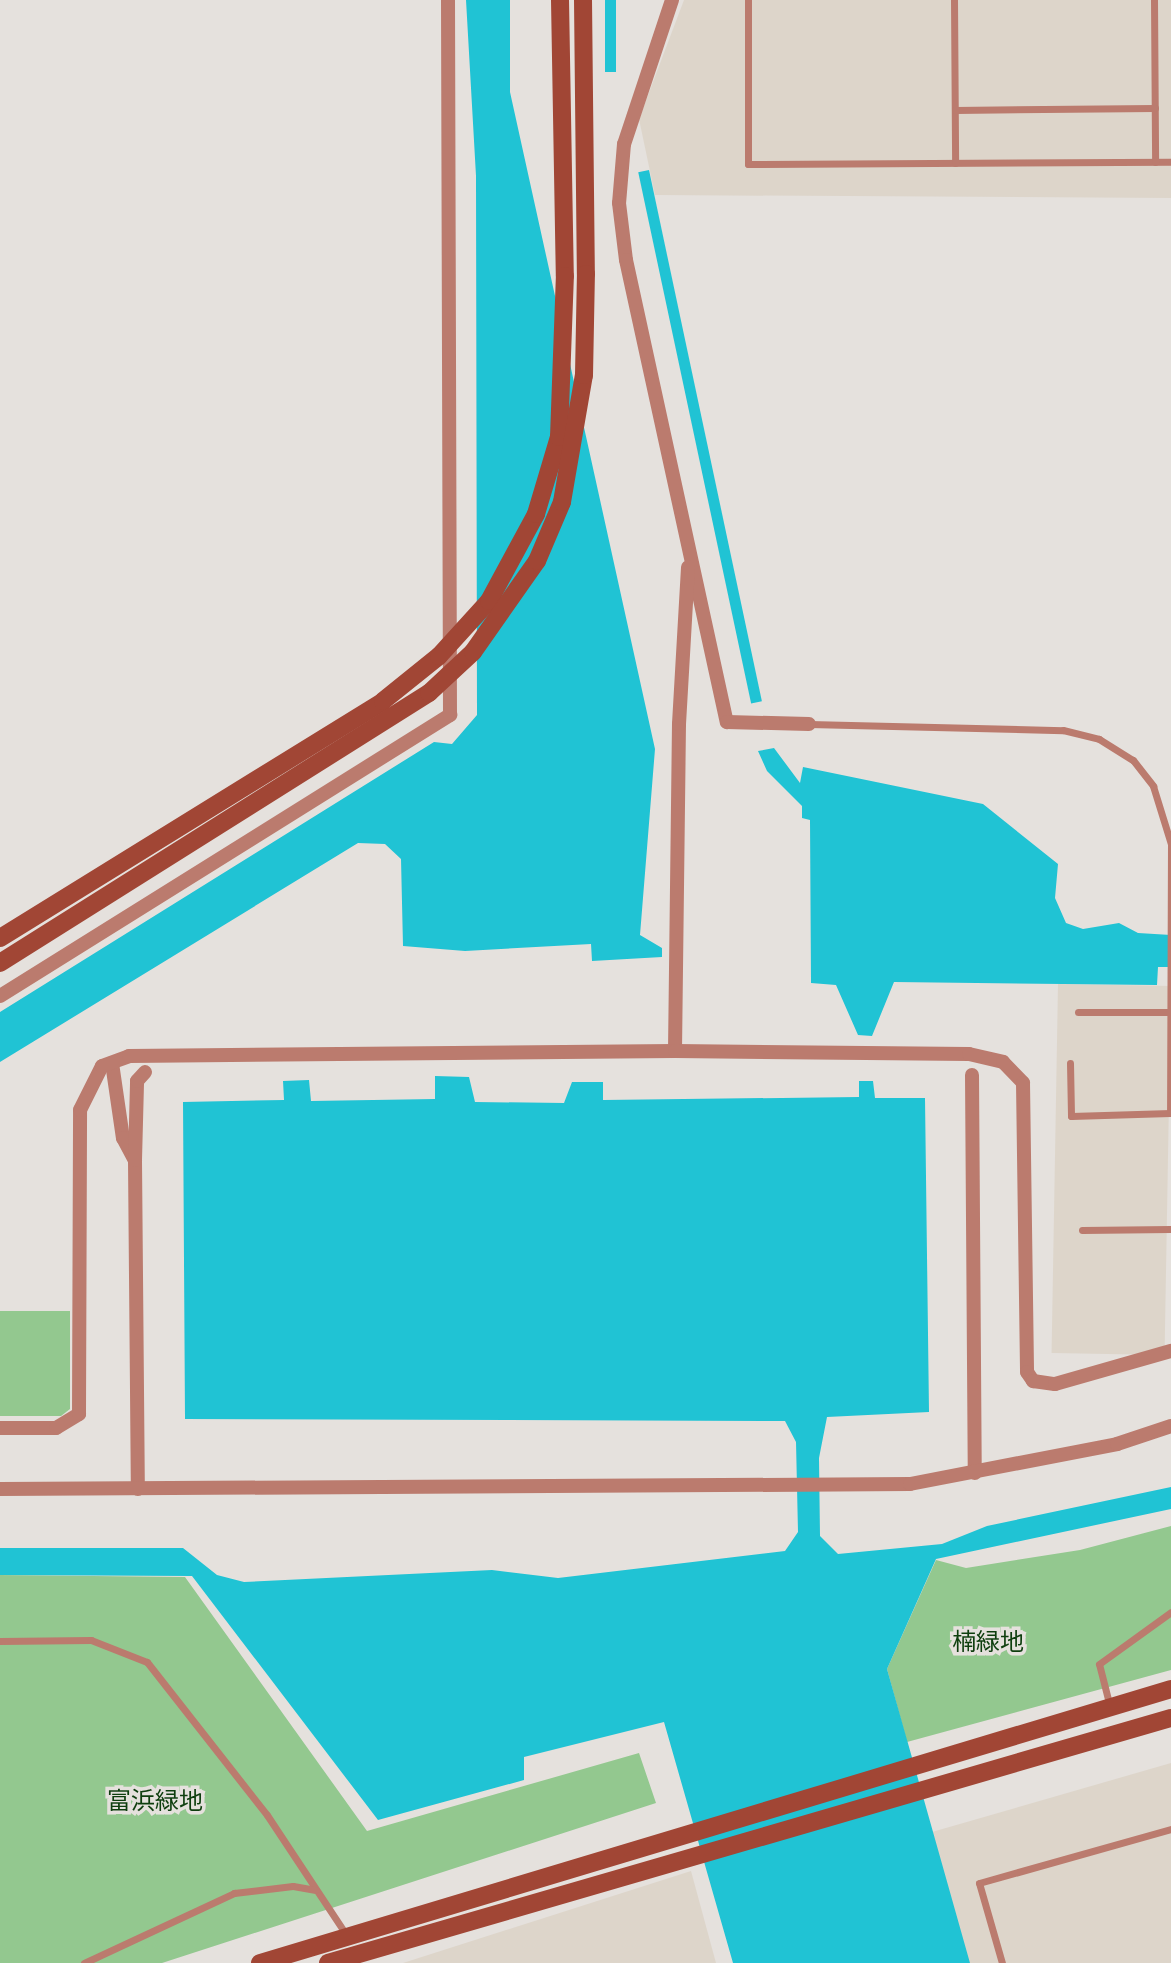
<!DOCTYPE html>
<html>
<head>
<meta charset="utf-8">
<style>
	body { margin:0 }
	#map { position:relative; width:1171px; height:1963px; overflow:hidden; background:#e5e1dd; font-family:"IBM Plex Sans","Noto Sans JP",sans-serif }
	div>[style] { position:absolute }
	.built>* { inset:0; background:#ddd5ca; transform-origin:0 0 }
	.green>* { inset:0; background:#93c88f }
	.water>* { inset:0; background:#20c3d4; transform-origin:0 0 }
	.lane>* { height:7px; margin:-3.5px; padding:0 3.5px; transform-origin:3.5px; border-radius:3.5px; background:#bb7b6e }
	.street>* { height:14px; margin:-7px; padding:0 7px; transform-origin:7px; border-radius:7px; background:#bb7b6e }
	.secondary>* { height:18px; margin:-9px; padding:0 9px; transform-origin:9px; border-radius:9px; background:#a14635 }
	.secondary-bridge>* { height:18px; margin:-9px; padding:0 9px; transform-origin:9px; border-radius:9px; background:#a14635 }
	span { translate:-50% -50%; white-space:nowrap; text-align:center; line-height:1.15; -webkit-text-stroke:7px #e5e1dd; paint-order:stroke }
	.park-label { font-size:24px; color:#0e3e0e }
</style>
</head>
<body>
<div id="map">
	<div class="built">
		<div style="clip-path:polygon(684px 0,1171px 0,1171px 198px,655px 195px,639px 119px)"></div>
		<div style="left:1058px;top:984px;width:113px;height:369px;rotate:1deg"></div>
		<div style="clip-path:polygon(1171px 1763px,1171px 1963px,969px 1963px,932px 1832px)"></div>
		<div style="clip-path:polygon(691px 1871px,716px 1963px,403px 1963px)"></div>
	</div>
	<div class="green">
		<div style="clip-path:polygon(0 1311px,70px 1311px,70px 1409px,61px 1416px,0 1416px)"></div>
		<div style="clip-path:polygon(1171px 1526px,1171px 1670px,907px 1742px,887px 1669px,936px 1560px,966px 1568px,1080px 1550px)"></div>
		<div style="clip-path:polygon(0 1575px,185px 1577px,367px 1831px,639px 1753px,656px 1803px,162px 1963px,0 1963px)"></div>
	</div>
	<div class="water">
		<div style="clip-path:polygon(466px 0,510px 0,510px 92px,655px 749px,640px 935px,662px 948px,662px 957px,592px 961px,591px 944px,465px 951px,403px 946px,401px 859px,385px 844px,358px 843px,0 1062px,0 1012px,434px 742px,452px 744px,477px 715px,476px 176px)"></div>
		<div style="left:605px;top:0;width:11px;height:72px"></div>
		<div style="left:649px;top:170px;width:543px;height:11px;rotate:78deg"></div>
		<div style="clip-path:polygon(774px 748px,800px 783px,803px 767px,983px 804px,1058px 864px,1055px 898px,1066px 923px,1083px 929px,1119px 923px,1138px 933px,1171px 935px,1171px 967px,1158px 967px,1157px 985px,894px 982px,872px 1036px,858px 1035px,836px 985px,811px 983px,810px 820px,802px 818px,802px 806px,767px 771px,758px 751px)"></div>
		<div style="clip-path:polygon(435px 1076px,469px 1077px,475px 1102px,564px 1103px,572px 1082px,603px 1082px,603px 1100px,859px 1097px,859px 1081px,873px 1081px,875px 1098px,925px 1098px,929px 1412px,827px 1417px,819px 1458px,820px 1536px,838px 1554px,942px 1544px,987px 1526px,1171px 1487px,1171px 1509px,936px 1559px,887px 1669px,970px 1963px,733px 1963px,664px 1722px,524px 1757px,524px 1780px,378px 1820px,192px 1576px,0 1575px,0 1548px,183px 1548px,217px 1575px,244px 1582px,492px 1570px,558px 1578px,785px 1551px,798px 1532px,796px 1442px,785px 1421px,185px 1419px,183px 1102px,284px 1100px,283px 1081px,309px 1080px,311px 1101px,435px 1099px)"></div>
	</div>
	<div class="lane">
		<div style="left:748px;top:0;width:164px;rotate:90deg"></div>
		<div style="left:748px;top:164px;width:423px;rotate:-0.3deg"></div>
		<div style="left:954px;top:0;width:163px;rotate:89.6deg"></div>
		<div style="left:1154px;top:0;width:162px;rotate:89.6deg"></div>
		<div style="left:955px;top:110px;width:200px;rotate:-0.6deg"></div>
		<div style="left:809px;top:724px;width:254px;rotate:1.4deg"></div>
		<div style="left:1063px;top:730px;width:37px;rotate:14deg"></div>
		<div style="left:1099px;top:739px;width:40px;rotate:32deg"></div>
		<div style="left:1133px;top:760px;width:33px;rotate:52deg"></div>
		<div style="left:1153px;top:786px;width:61px;rotate:72.8deg"></div>
		<div style="left:1171px;top:844px;width:269px;rotate:90.2deg"></div>
		<div style="left:1078px;top:1012px;width:93px"></div>
		<div style="left:1070px;top:1063px;width:53px;rotate:88.9deg"></div>
		<div style="left:1071px;top:1116px;width:100px;rotate:-1.7deg"></div>
		<div style="left:1082px;top:1230px;width:89px;rotate:-0.6deg"></div>
		<div style="left:0;top:1641px;width:91px;rotate:-0.6deg"></div>
		<div style="left:91px;top:1640px;width:60px;rotate:21.4deg"></div>
		<div style="left:147px;top:1662px;width:194px;rotate:51.9deg"></div>
		<div style="left:267px;top:1815px;width:141px;rotate:56.5deg"></div>
		<div style="left:1110px;top:1707px;width:44px;rotate:-104.3deg"></div>
		<div style="left:1099px;top:1664px;width:89px;rotate:-35.8deg"></div>
		<div style="left:84px;top:1963px;width:166px;rotate:-25deg"></div>
		<div style="left:234px;top:1893px;width:59px;rotate:-6.8deg"></div>
		<div style="left:293px;top:1886px;width:23px;rotate:10deg"></div>
		<div style="left:1002px;top:1963px;width:83px;rotate:-106deg"></div>
		<div style="left:979px;top:1883px;width:199px;rotate:-15.7deg"></div>
	</div>
	<div class="street">
		<div style="left:672px;top:0;width:152px;rotate:108.4deg"></div>
		<div style="left:624px;top:144px;width:59px;rotate:94.8deg"></div>
		<div style="left:619px;top:203px;width:57px;rotate:83deg"></div>
		<div style="left:626px;top:260px;width:473px;rotate:77.7deg"></div>
		<div style="left:727px;top:722px;width:82px;rotate:1.4deg"></div>
		<div style="left:0;top:996px;width:531px;rotate:-31.98deg"></div>
		<div style="left:450px;top:715px;width:715px;rotate:-90.16deg"></div>
		<div style="left:675px;top:1051px;width:327px;rotate:-89.3deg"></div>
		<div style="left:679px;top:724px;width:157px;rotate:-86.7deg"></div>
		<div style="left:112px;top:1063px;width:76px;rotate:81.7deg"></div>
		<div style="left:123px;top:1138px;width:26px;rotate:62deg"></div>
		<div style="left:135px;top:1161px;width:328px;rotate:89.5deg"></div>
		<div style="left:972px;top:1075px;width:398px;rotate:89.6deg"></div>
		<div style="left:135px;top:1160px;width:79px;rotate:-88.5deg"></div>
		<div style="left:137px;top:1081px;width:12px;rotate:-48deg"></div>
		<div style="left:0;top:1428px;width:56px"></div>
		<div style="left:56px;top:1428px;width:27px;rotate:-31deg"></div>
		<div style="left:79px;top:1414px;width:304px;rotate:-89.8deg"></div>
		<div style="left:80px;top:1110px;width:49px;rotate:-63.4deg"></div>
		<div style="left:102px;top:1066px;width:29px;rotate:-20deg"></div>
		<div style="left:129px;top:1056px;width:546px;rotate:-0.52deg"></div>
		<div style="left:675px;top:1051px;width:294px;rotate:0.6deg"></div>
		<div style="left:969px;top:1054px;width:35px;rotate:13deg"></div>
		<div style="left:1003px;top:1062px;width:29px;rotate:46deg"></div>
		<div style="left:1023px;top:1083px;width:289px;rotate:89.2deg"></div>
		<div style="left:1027px;top:1372px;width:11px;rotate:56deg"></div>
		<div style="left:1033px;top:1381px;width:22px;rotate:8deg"></div>
		<div style="left:1055px;top:1384px;width:121px;rotate:-15.9deg"></div>
		<div style="left:0;top:1489px;width:910px;rotate:-0.31deg"></div>
		<div style="left:910px;top:1484px;width:211px;rotate:-10.9deg"></div>
		<div style="left:1117px;top:1444px;width:57px;rotate:-18.4deg"></div>
	</div>
	<div class="secondary">
		<div style="left:560px;top:0;width:276px;rotate:89deg"></div>
		<div style="left:583px;top:0;width:274px;rotate:89.4deg"></div>
		<div style="left:260px;top:1963px;width:951px;rotate:-16.74deg"></div>
		<div style="left:328px;top:1963px;width:878px;rotate:-16.21deg"></div>
	</div>
	<div class="secondary-bridge">
		<div style="left:0;top:938px;width:450px;rotate:-31.7deg"></div>
		<div style="left:383px;top:701px;width:72px;rotate:-38.8deg"></div>
		<div style="left:439px;top:656px;width:74px;rotate:-47.7deg"></div>
		<div style="left:489px;top:601px;width:99px;rotate:-61.6deg"></div>
		<div style="left:536px;top:514px;width:80px;rotate:-73.4deg"></div>
		<div style="left:559px;top:437px;width:161px;rotate:-87.9deg"></div>
		<div style="left:0;top:963px;width:507px;rotate:-32.19deg"></div>
		<div style="left:429px;top:693px;width:60px;rotate:-43deg"></div>
		<div style="left:473px;top:652px;width:111px;rotate:-54.9deg"></div>
		<div style="left:537px;top:561px;width:64px;rotate:-67deg"></div>
		<div style="left:562px;top:502px;width:129px;rotate:-80.2deg"></div>
		<div style="left:584px;top:375px;width:101px;rotate:-88.9deg"></div>
	</div>
	<div class="park-label">
		<span style="left:988px;top:1642px">楠緑地</span>
		<span style="left:155px;top:1801px">富浜緑地</span>
	</div>
</div>
</body>
</html>
